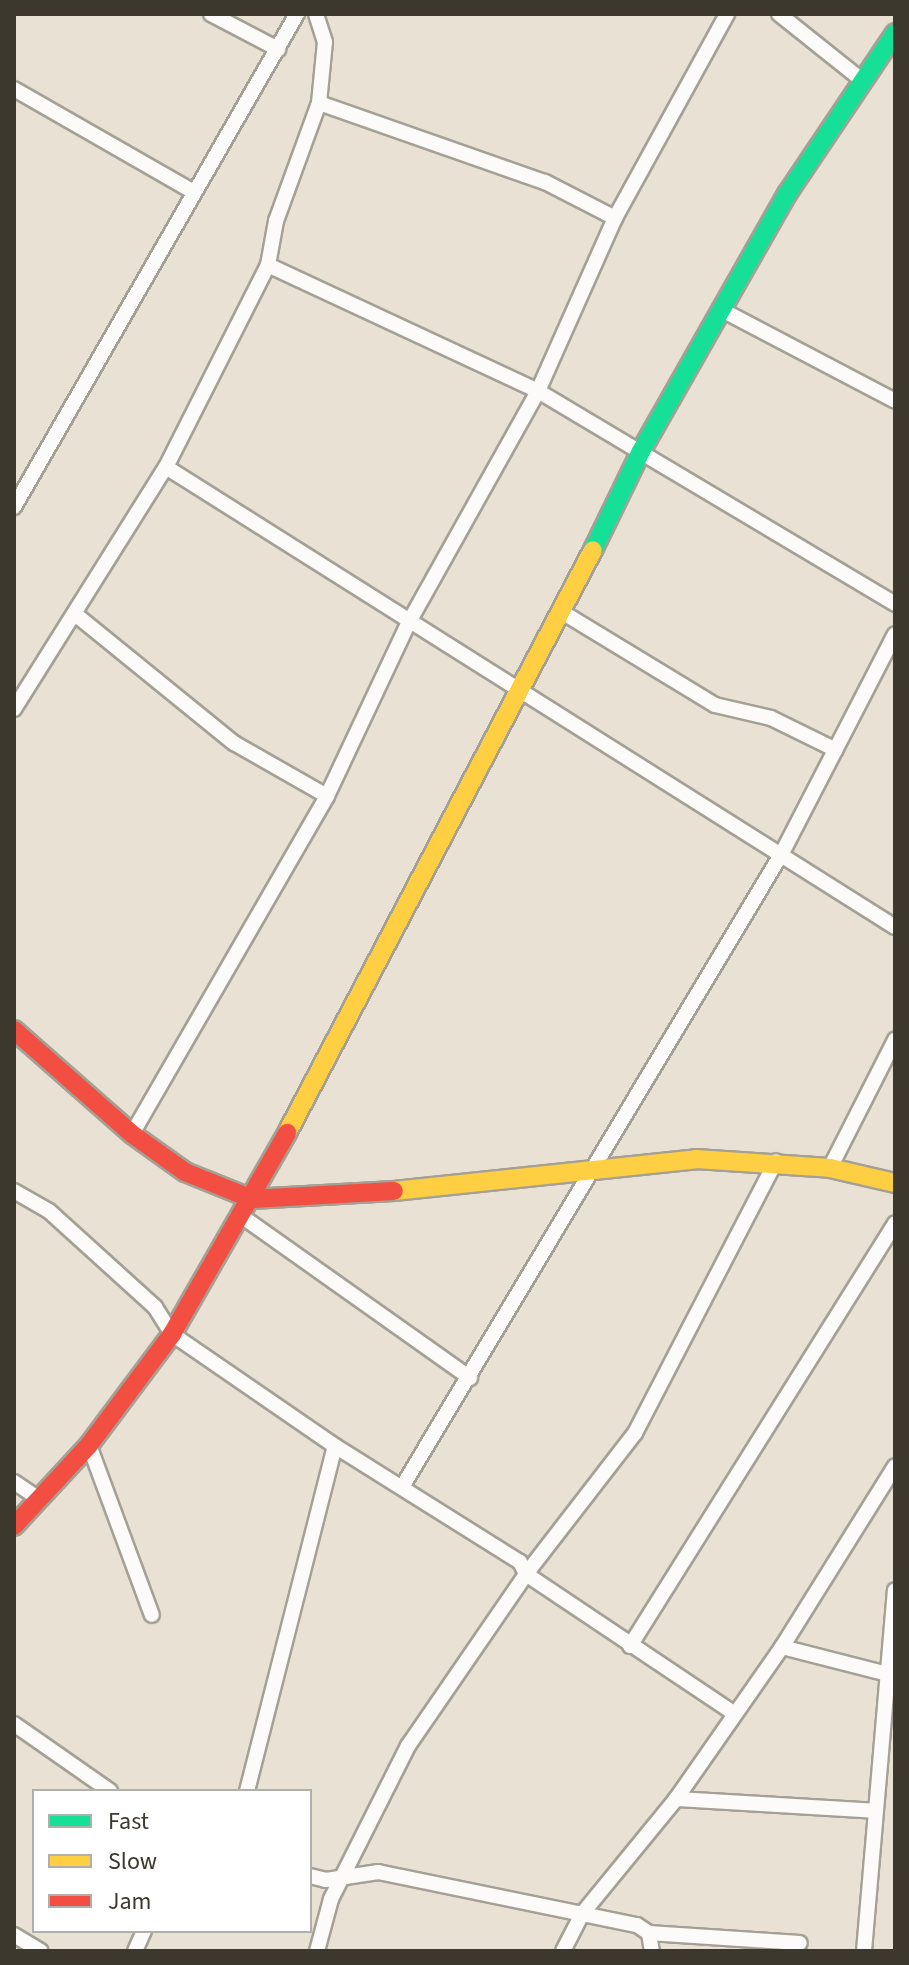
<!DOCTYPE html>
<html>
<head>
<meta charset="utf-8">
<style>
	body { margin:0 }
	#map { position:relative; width:909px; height:1965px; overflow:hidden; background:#e9e2d4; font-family:"Source Sans 3",sans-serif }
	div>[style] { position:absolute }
	.roads { filter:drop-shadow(2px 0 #a5a095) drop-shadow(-2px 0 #a5a095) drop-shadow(0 2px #a5a095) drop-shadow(0 -2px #a5a095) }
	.street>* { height:14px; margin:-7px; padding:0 7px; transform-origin:7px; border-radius:7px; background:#fcfbf9 }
	.fast>* { height:18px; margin:-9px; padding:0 9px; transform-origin:9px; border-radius:9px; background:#16e098 }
	.slow>* { height:18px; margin:-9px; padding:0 9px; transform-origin:9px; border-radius:9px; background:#ffcf43 }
	.jam>* { height:18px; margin:-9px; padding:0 9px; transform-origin:9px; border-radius:9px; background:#f24e42 }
	span { translate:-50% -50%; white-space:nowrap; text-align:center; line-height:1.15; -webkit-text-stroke:8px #fff; paint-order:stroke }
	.frame { position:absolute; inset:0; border:16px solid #3c382e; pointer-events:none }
	.legend { position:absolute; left:32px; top:1789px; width:280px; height:144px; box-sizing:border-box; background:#fff; border:2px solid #b1afab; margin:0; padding:10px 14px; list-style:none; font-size:24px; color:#3c382e }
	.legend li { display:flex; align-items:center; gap:16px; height:40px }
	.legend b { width:40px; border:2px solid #b1afab }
</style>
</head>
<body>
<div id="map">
	<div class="roads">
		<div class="street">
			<div style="left:211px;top:14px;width:76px;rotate:27.6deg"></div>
			<div style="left:779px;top:14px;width:107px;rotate:38.6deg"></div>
			<div style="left:14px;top:89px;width:207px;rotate:29.8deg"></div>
			<div style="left:319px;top:103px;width:239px;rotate:19.3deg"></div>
			<div style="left:545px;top:182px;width:79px;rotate:27.2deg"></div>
			<div style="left:268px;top:265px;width:298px;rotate:25deg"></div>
			<div style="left:538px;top:391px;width:416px;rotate:30.8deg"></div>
			<div style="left:722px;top:310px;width:195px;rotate:27.7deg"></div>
			<div style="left:166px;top:467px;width:862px;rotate:32.25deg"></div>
			<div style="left:14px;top:507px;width:568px;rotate:-60.14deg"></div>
			<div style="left:562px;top:612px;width:179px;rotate:31.3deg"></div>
			<div style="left:715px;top:705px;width:57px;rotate:13.1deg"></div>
			<div style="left:771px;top:718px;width:72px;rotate:26.2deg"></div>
			<div style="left:75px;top:614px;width:205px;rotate:39.1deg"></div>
			<div style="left:234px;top:743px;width:107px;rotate:29.7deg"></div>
			<div style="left:14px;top:709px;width:286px;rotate:-57.9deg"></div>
			<div style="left:166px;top:467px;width:226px;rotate:-63.2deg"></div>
			<div style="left:268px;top:265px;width:45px;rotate:-79.7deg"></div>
			<div style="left:276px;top:221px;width:126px;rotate:-70deg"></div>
			<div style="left:319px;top:103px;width:61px;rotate:-84.4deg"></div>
			<div style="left:325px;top:42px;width:29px;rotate:-108deg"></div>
			<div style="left:132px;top:1134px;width:390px;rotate:-60deg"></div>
			<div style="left:327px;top:796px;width:192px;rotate:-64.8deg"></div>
			<div style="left:409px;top:622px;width:265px;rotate:-60.8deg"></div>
			<div style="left:538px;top:391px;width:189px;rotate:-66deg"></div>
			<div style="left:615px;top:218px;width:233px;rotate:-61.2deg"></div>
			<div style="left:830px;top:1168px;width:144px;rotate:-63.1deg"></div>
			<div style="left:14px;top:1191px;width:40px;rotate:29.7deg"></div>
			<div style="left:49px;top:1211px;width:143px;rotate:42.2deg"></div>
			<div style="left:155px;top:1307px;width:32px;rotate:58deg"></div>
			<div style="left:172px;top:1334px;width:198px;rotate:34.5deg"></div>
			<div style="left:335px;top:1446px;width:218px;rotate:32.1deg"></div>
			<div style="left:520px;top:1562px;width:13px;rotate:63deg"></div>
			<div style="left:526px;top:1574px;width:250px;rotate:33.8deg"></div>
			<div style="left:240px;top:1215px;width:282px;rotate:35.3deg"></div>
			<div style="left:89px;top:1445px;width:181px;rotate:69.7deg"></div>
			<div style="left:14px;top:1482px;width:29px;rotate:34deg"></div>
			<div style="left:402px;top:1487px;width:739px;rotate:-59.06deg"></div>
			<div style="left:782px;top:853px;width:246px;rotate:-62.7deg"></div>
			<div style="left:630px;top:1646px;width:499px;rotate:-57.9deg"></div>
			<div style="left:782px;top:1647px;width:109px;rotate:14.3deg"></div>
			<div style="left:14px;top:1724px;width:117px;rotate:34.9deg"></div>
			<div style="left:247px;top:1791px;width:356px;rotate:-75.7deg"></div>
			<div style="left:676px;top:1799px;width:200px;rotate:3.4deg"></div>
			<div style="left:310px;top:1876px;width:16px;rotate:14deg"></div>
			<div style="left:326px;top:1880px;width:53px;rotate:-8.7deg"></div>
			<div style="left:378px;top:1872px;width:264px;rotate:11.6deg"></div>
			<div style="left:637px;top:1925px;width:14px;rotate:34deg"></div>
			<div style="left:649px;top:1933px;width:151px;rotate:3.8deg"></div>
			<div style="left:649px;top:1933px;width:18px;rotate:81deg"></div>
			<div style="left:14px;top:1935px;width:31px;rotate:31deg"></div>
			<div style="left:135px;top:1951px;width:22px;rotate:-66deg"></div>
			<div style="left:317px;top:1951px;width:54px;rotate:-74.9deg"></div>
			<div style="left:331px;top:1899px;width:171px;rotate:-63.3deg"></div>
			<div style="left:408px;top:1746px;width:209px;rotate:-55.5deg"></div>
			<div style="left:526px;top:1574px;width:178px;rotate:-52.3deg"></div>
			<div style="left:635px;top:1433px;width:306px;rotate:-62.6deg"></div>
			<div style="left:563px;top:1951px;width:42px;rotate:-62.8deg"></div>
			<div style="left:582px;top:1914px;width:149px;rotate:-50.7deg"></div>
			<div style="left:676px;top:1799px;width:185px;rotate:-55.1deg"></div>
			<div style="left:782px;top:1647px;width:213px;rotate:-58deg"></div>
			<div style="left:864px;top:1951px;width:362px;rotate:-85.1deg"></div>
		</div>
		<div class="fast">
			<div style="left:593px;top:550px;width:110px;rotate:-64.1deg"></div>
			<div style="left:641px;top:451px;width:296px;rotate:-60.4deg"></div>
			<div style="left:787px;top:194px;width:194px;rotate:-56.1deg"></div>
		</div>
		<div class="slow">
			<div style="left:287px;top:1133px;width:658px;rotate:-62.31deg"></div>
			<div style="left:394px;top:1191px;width:304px;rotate:-6deg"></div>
			<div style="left:696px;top:1159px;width:134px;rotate:3.8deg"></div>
			<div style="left:830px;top:1168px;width:67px;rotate:13deg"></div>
		</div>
		<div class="jam">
			<div style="left:14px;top:1030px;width:157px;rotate:41.4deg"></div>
			<div style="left:132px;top:1134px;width:65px;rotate:35.6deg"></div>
			<div style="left:185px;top:1172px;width:72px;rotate:21.9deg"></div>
			<div style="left:252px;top:1199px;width:142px;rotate:-3.2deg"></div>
			<div style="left:14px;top:1526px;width:110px;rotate:-47.2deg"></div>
			<div style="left:89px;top:1445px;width:139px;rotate:-53.2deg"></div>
			<div style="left:172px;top:1334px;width:232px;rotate:-60.2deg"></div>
		</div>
	</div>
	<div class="frame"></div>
	<ul class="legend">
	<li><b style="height:10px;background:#16e098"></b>Fast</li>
	<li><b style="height:10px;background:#ffcf43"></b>Slow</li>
	<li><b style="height:10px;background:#f24e42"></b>Jam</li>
	</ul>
</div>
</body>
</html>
